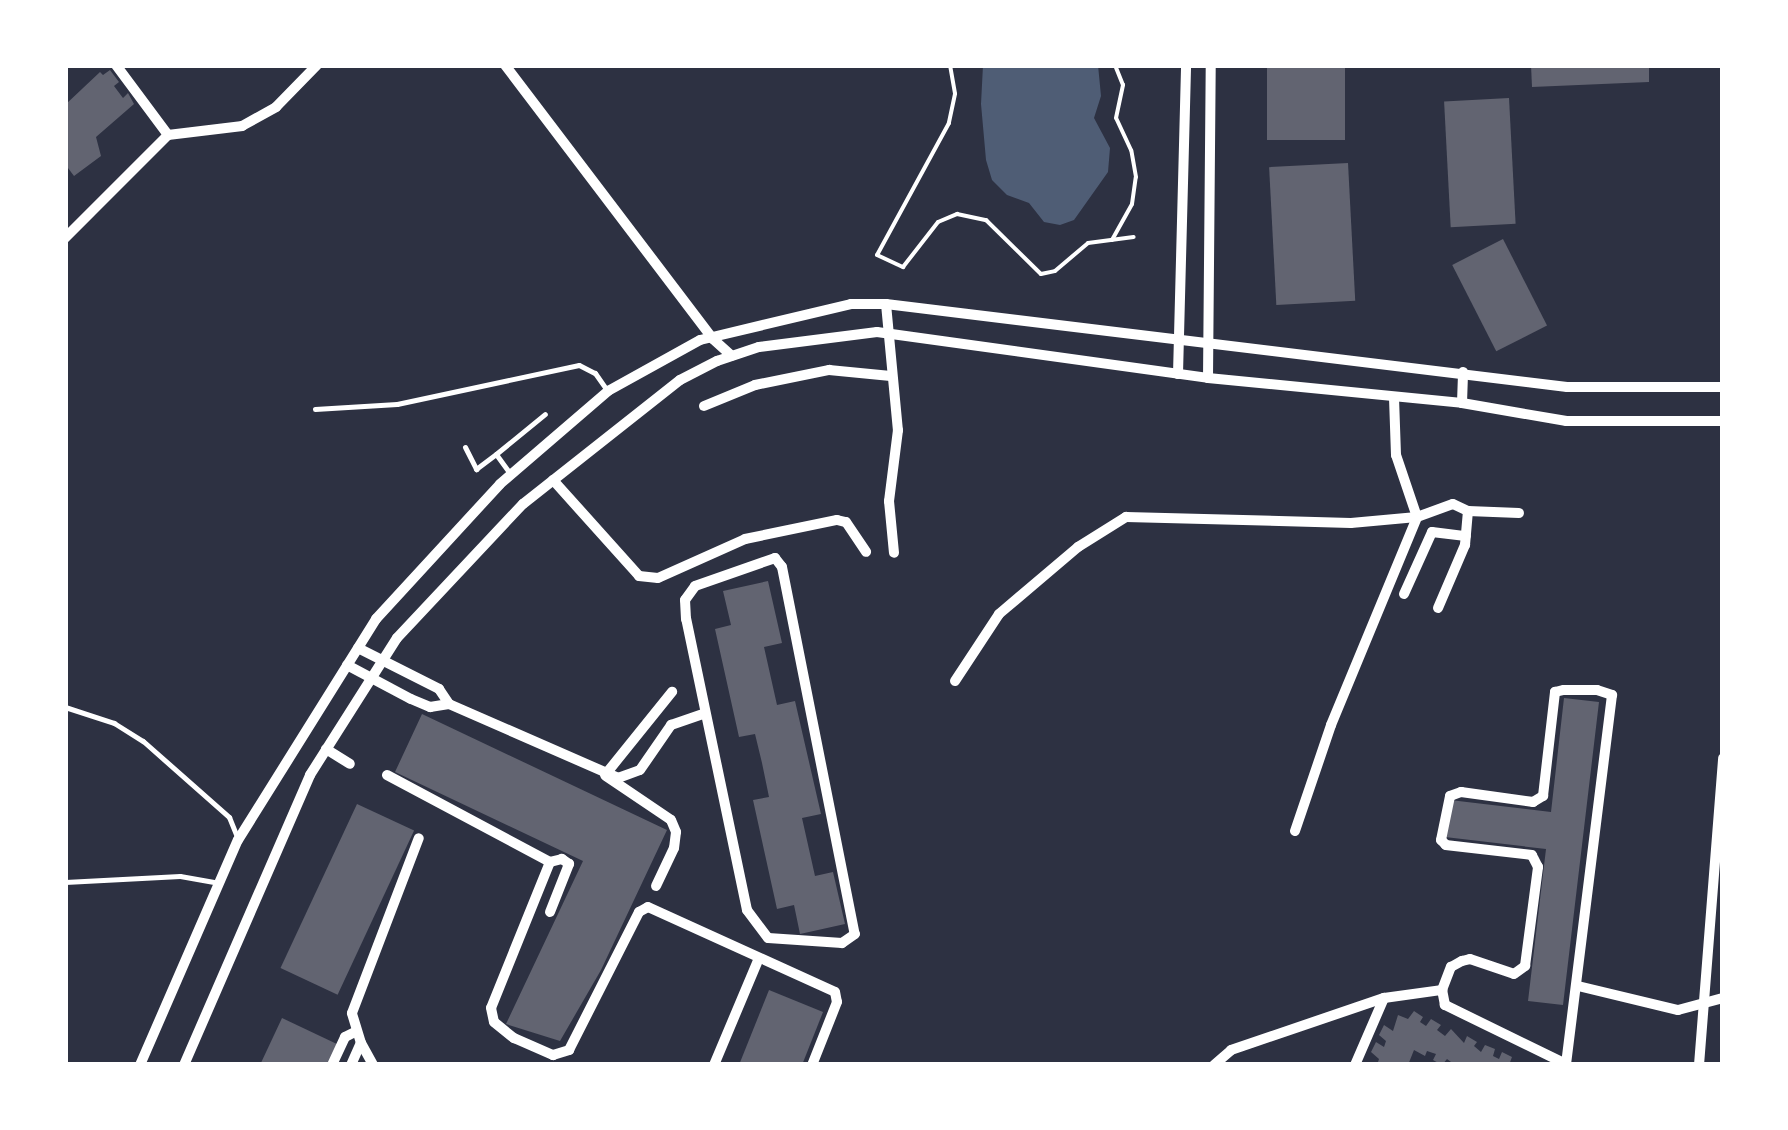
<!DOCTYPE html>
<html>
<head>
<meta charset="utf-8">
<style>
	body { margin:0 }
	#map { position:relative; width:1788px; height:1130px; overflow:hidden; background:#2d3142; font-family:Signika,sans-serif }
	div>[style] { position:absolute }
	.water>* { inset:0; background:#4f5d75 }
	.building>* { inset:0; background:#626471; transform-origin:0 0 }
	.path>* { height:4px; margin:-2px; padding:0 2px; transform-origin:2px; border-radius:2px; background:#fff }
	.service>* { height:5px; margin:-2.5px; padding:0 2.5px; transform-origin:2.5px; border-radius:2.5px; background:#fff }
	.minor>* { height:10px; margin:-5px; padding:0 5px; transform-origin:5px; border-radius:5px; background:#fff }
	span { translate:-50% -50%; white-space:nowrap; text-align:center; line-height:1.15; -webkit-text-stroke:9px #fff; paint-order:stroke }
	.frame { position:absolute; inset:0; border:68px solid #fff; pointer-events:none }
</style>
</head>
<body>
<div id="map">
	<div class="water">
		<div style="clip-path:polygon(983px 65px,1098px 65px,1101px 96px,1094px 118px,1110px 148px,1108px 172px,1074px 220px,1060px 225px,1044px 222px,1029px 203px,1007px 195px,992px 180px,986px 160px,981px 104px)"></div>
	</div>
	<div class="building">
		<div style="left:1267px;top:65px;width:78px;height:75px"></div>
		<div style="clip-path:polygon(1531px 65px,1649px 65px,1649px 82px,1532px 87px)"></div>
		<div style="clip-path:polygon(110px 70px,119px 82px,114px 86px,123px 98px,128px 93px,134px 104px,96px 137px,101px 156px,74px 176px,65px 164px,65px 105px,100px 72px,103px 75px)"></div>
		<div style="left:1509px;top:98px;width:126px;height:65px;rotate:87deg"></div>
		<div style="left:1348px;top:163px;width:138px;height:79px;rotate:87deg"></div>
		<div style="left:1503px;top:239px;width:97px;height:57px;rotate:63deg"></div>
		<div style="clip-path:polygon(768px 581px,782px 643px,764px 647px,777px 705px,795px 701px,821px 814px,802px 818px,815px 876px,833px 872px,845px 924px,800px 934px,794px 905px,777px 909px,753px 800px,769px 797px,762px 763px,755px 734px,739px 737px,715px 629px,731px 625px,723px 591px)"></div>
		<div style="clip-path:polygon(1564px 698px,1599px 702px,1563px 1005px,1528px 1001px,1546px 849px,1445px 837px,1450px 800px,1551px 812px)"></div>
		<div style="clip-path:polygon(422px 714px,667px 830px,601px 970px,560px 1041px,506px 1024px,583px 861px,395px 772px)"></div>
		<div style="left:357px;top:804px;width:63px;height:181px;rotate:25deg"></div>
		<div style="clip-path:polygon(769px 990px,823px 1012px,802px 1065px,739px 1065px)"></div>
		<div style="clip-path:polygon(1414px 1011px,1423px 1017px,1420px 1022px,1426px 1026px,1431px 1019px,1441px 1025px,1437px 1030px,1445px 1036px,1451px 1029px,1464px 1043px,1467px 1036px,1477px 1042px,1474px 1046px,1481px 1052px,1485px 1045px,1495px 1049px,1493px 1056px,1499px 1059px,1502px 1052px,1512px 1057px,1509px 1065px,1455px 1065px,1447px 1059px,1442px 1065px,1433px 1060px,1436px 1054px,1427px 1051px,1425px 1056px,1414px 1050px,1408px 1065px,1377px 1065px,1379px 1059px,1371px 1052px,1376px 1042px,1384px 1047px,1386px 1041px,1379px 1035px,1384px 1025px,1393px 1031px,1398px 1015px,1408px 1019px)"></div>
		<div style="clip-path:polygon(282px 1018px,339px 1045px,330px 1065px,260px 1065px)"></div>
	</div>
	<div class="path">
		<div style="left:950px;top:65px;width:29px;rotate:80deg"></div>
		<div style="left:955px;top:94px;width:30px;rotate:102deg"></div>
		<div style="left:949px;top:123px;width:150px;rotate:118.6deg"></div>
		<div style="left:877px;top:255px;width:29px;rotate:25deg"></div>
		<div style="left:903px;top:267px;width:57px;rotate:-52.1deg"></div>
		<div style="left:938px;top:222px;width:21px;rotate:-23deg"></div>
		<div style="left:957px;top:214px;width:30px;rotate:12deg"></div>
		<div style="left:986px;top:220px;width:77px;rotate:44.5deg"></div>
		<div style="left:1041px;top:274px;width:14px;rotate:-12deg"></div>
		<div style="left:1055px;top:271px;width:43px;rotate:-40.3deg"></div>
		<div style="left:1088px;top:243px;width:46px;rotate:-7.4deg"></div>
		<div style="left:1112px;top:240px;width:41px;rotate:-60.9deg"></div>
		<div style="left:1132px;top:204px;width:27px;rotate:-82deg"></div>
		<div style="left:1136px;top:177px;width:27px;rotate:-100deg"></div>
		<div style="left:1131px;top:150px;width:35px;rotate:-115deg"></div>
		<div style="left:1116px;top:118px;width:34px;rotate:-78deg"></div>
		<div style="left:1123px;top:85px;width:22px;rotate:-112deg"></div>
	</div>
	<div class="service">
		<div style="left:315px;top:409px;width:82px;rotate:-3.5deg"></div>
		<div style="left:397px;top:404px;width:186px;rotate:-12.1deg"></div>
		<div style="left:579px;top:365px;width:18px;rotate:27deg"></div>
		<div style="left:595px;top:373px;width:19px;rotate:55deg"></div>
		<div style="left:465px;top:447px;width:25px;rotate:63deg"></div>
		<div style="left:476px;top:469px;width:25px;rotate:-37deg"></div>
		<div style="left:509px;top:472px;width:22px;rotate:-126deg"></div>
		<div style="left:496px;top:454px;width:63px;rotate:-39.2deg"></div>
		<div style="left:65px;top:707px;width:52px;rotate:18.1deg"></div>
		<div style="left:114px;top:723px;width:34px;rotate:32deg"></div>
		<div style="left:143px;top:741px;width:115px;rotate:41.5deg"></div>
		<div style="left:229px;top:817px;width:22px;rotate:68deg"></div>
		<div style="left:65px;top:882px;width:115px;rotate:-3deg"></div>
		<div style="left:180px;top:876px;width:40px;rotate:10deg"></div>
	</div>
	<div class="minor">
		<div style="left:116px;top:65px;width:87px;rotate:53.4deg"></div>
		<div style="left:505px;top:65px;width:344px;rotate:52.8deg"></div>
		<div style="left:713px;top:339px;width:25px;rotate:42deg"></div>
		<div style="left:65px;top:238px;width:146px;rotate:-45deg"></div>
		<div style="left:168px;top:135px;width:75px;rotate:-6.9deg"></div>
		<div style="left:242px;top:126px;width:39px;rotate:-29deg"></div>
		<div style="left:276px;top:107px;width:59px;rotate:-45.7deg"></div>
		<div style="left:886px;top:304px;width:127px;rotate:84.6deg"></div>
		<div style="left:898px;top:430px;width:72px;rotate:97.2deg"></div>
		<div style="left:889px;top:501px;width:52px;rotate:84.5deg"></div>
		<div style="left:1178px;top:374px;width:309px;rotate:-88.5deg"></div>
		<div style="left:1208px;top:378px;width:313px;rotate:-89.5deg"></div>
		<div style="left:1462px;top:403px;width:31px;rotate:-88deg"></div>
		<div style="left:704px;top:406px;width:55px;rotate:-22.4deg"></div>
		<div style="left:755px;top:385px;width:76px;rotate:-11.5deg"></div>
		<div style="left:829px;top:370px;width:62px;rotate:5.5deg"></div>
		<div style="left:553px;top:480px;width:129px;rotate:48.1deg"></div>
		<div style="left:639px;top:576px;width:19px;rotate:6deg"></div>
		<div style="left:658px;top:578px;width:95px;rotate:-24.1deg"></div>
		<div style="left:745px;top:539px;width:94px;rotate:-11.7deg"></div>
		<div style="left:837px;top:520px;width:9px;rotate:13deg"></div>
		<div style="left:846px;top:522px;width:36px;rotate:56deg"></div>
		<div style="left:775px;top:558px;width:11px;rotate:52deg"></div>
		<div style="left:782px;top:567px;width:374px;rotate:78.8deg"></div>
		<div style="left:855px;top:934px;width:16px;rotate:145deg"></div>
		<div style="left:842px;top:943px;width:74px;rotate:-176.1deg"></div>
		<div style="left:768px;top:938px;width:35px;rotate:-127deg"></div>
		<div style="left:747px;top:910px;width:297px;rotate:-101.8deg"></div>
		<div style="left:686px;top:619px;width:19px;rotate:-93deg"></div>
		<div style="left:685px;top:600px;width:17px;rotate:-54deg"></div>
		<div style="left:695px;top:586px;width:85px;rotate:-19.3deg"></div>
		<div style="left:1404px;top:594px;width:68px;rotate:-65.7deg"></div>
		<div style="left:1432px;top:532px;width:34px;rotate:7deg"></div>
		<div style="left:1438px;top:608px;width:69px;rotate:-66.8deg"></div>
		<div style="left:1465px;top:545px;width:34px;rotate:-85deg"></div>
		<div style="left:358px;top:648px;width:91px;rotate:26.8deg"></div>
		<div style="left:439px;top:689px;width:18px;rotate:56deg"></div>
		<div style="left:449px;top:704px;width:184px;rotate:23.6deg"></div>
		<div style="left:618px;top:778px;width:23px;rotate:-20deg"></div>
		<div style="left:640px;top:770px;width:55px;rotate:-55.4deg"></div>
		<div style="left:671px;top:725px;width:36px;rotate:-19deg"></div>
		<div style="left:347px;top:665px;width:72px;rotate:28deg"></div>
		<div style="left:411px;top:699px;width:21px;rotate:23deg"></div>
		<div style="left:430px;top:707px;width:19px;rotate:-9deg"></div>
		<div style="left:955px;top:681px;width:80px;rotate:-56.7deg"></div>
		<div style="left:999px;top:614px;width:104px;rotate:-40.3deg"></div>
		<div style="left:1078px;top:547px;width:57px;rotate:-32deg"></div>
		<div style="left:1126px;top:517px;width:225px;rotate:1.5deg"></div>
		<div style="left:1351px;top:523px;width:66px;rotate:-5.2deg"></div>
		<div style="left:1417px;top:517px;width:38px;rotate:-20deg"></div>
		<div style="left:1453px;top:504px;width:17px;rotate:25deg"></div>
		<div style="left:1468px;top:511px;width:51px;rotate:2.2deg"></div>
		<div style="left:1564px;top:690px;width:33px"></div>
		<div style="left:1597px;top:690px;width:16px;rotate:18deg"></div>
		<div style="left:1612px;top:695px;width:372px;rotate:97.1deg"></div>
		<div style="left:1566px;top:1064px;width:135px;rotate:-154deg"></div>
		<div style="left:1445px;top:1005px;width:15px;rotate:-101deg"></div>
		<div style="left:1442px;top:990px;width:25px;rotate:-69deg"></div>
		<div style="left:1451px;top:967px;width:13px;rotate:-29deg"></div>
		<div style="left:1462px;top:961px;width:8px;rotate:-14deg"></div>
		<div style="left:1470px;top:959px;width:46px;rotate:18.8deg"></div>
		<div style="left:1514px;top:974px;width:14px;rotate:-36deg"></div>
		<div style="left:1525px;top:966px;width:100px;rotate:-82.5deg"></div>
		<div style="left:1538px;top:867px;width:13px;rotate:-117deg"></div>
		<div style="left:1532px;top:855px;width:87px;rotate:-173.4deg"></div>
		<div style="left:1446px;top:845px;width:7px;rotate:-135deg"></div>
		<div style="left:1441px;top:840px;width:45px;rotate:-78.4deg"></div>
		<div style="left:1450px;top:796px;width:12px;rotate:-20deg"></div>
		<div style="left:1461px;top:792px;width:73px;rotate:7.9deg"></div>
		<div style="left:1533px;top:802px;width:12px;rotate:-31deg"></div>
		<div style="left:1543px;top:796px;width:105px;rotate:-83.4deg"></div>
		<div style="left:1555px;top:692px;width:9px;rotate:-13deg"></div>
		<div style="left:326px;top:749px;width:28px;rotate:32deg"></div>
		<div style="left:387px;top:775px;width:185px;rotate:28.1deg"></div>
		<div style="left:550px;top:862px;width:157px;rotate:112deg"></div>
		<div style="left:491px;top:1008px;width:14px;rotate:78deg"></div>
		<div style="left:494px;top:1022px;width:26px;rotate:39deg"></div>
		<div style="left:514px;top:1038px;width:43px;rotate:23.6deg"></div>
		<div style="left:553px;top:1055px;width:17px;rotate:-17deg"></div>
		<div style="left:569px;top:1050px;width:155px;rotate:-63.1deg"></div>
		<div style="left:639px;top:912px;width:10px;rotate:-29deg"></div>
		<div style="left:648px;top:907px;width:205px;rotate:24.4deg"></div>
		<div style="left:835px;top:992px;width:10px;rotate:79deg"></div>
		<div style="left:837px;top:1002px;width:68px;rotate:111.6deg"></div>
		<div style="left:605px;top:775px;width:107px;rotate:-51.1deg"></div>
		<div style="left:606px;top:776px;width:78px;rotate:34.1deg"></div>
		<div style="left:671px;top:820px;width:13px;rotate:67deg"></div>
		<div style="left:676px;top:832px;width:16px;rotate:97deg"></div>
		<div style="left:674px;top:848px;width:42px;rotate:115.3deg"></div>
		<div style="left:1295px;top:831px;width:112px;rotate:-71.2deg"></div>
		<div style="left:1331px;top:725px;width:225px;rotate:-67.5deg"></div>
		<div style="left:1417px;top:517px;width:65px;rotate:-108.7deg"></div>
		<div style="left:1396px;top:455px;width:57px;rotate:-92deg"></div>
		<div style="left:550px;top:912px;width:52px;rotate:-68.4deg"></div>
		<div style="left:569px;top:864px;width:9px;rotate:-144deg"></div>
		<div style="left:562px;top:859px;width:12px;rotate:166deg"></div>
		<div style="left:1578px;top:986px;width:103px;rotate:13.5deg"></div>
		<div style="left:1678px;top:1010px;width:47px;rotate:-14.9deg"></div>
		<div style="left:361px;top:1043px;width:25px;rotate:61deg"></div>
		<div style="left:140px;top:1065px;width:245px;rotate:-66.5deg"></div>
		<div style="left:238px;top:840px;width:261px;rotate:-58deg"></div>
		<div style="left:376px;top:619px;width:183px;rotate:-47.4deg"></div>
		<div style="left:500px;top:484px;width:143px;rotate:-40.7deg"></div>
		<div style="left:608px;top:391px;width:105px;rotate:-29deg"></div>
		<div style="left:700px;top:340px;width:155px;rotate:-13.4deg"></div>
		<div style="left:851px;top:304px;width:35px"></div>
		<div style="left:886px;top:304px;width:686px;rotate:6.95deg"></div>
		<div style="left:1567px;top:387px;width:156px"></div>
		<div style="left:184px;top:1065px;width:316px;rotate:-66.5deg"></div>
		<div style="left:310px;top:775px;width:162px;rotate:-57.6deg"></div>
		<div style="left:397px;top:638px;width:184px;rotate:-46.8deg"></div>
		<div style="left:523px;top:504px;width:200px;rotate:-38.3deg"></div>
		<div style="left:680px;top:380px;width:42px;rotate:-27.2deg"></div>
		<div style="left:717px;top:361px;width:44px;rotate:-18.4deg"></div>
		<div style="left:759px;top:347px;width:119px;rotate:-7.2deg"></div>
		<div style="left:877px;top:332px;width:334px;rotate:7.9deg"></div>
		<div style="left:1208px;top:378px;width:255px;rotate:5.6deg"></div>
		<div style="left:1462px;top:403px;width:106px;rotate:9.8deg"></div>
		<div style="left:1566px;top:421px;width:157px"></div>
		<div style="left:332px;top:1065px;width:31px;rotate:-65deg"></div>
		<div style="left:345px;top:1037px;width:13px;rotate:-27deg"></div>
		<div style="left:351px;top:1065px;width:24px;rotate:-66deg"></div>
		<div style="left:361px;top:1043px;width:31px;rotate:-107deg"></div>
		<div style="left:352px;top:1013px;width:187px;rotate:-69.1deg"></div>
		<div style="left:714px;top:1065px;width:116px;rotate:-67.2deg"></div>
		<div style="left:1214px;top:1065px;width:23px;rotate:-41deg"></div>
		<div style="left:1231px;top:1050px;width:162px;rotate:-18.8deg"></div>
		<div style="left:1384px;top:998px;width:59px;rotate:-7.9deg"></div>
		<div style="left:1355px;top:1065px;width:73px;rotate:-66.6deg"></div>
		<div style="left:1699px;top:1065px;width:308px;rotate:-85.5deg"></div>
	</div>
	<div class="frame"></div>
</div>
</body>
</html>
